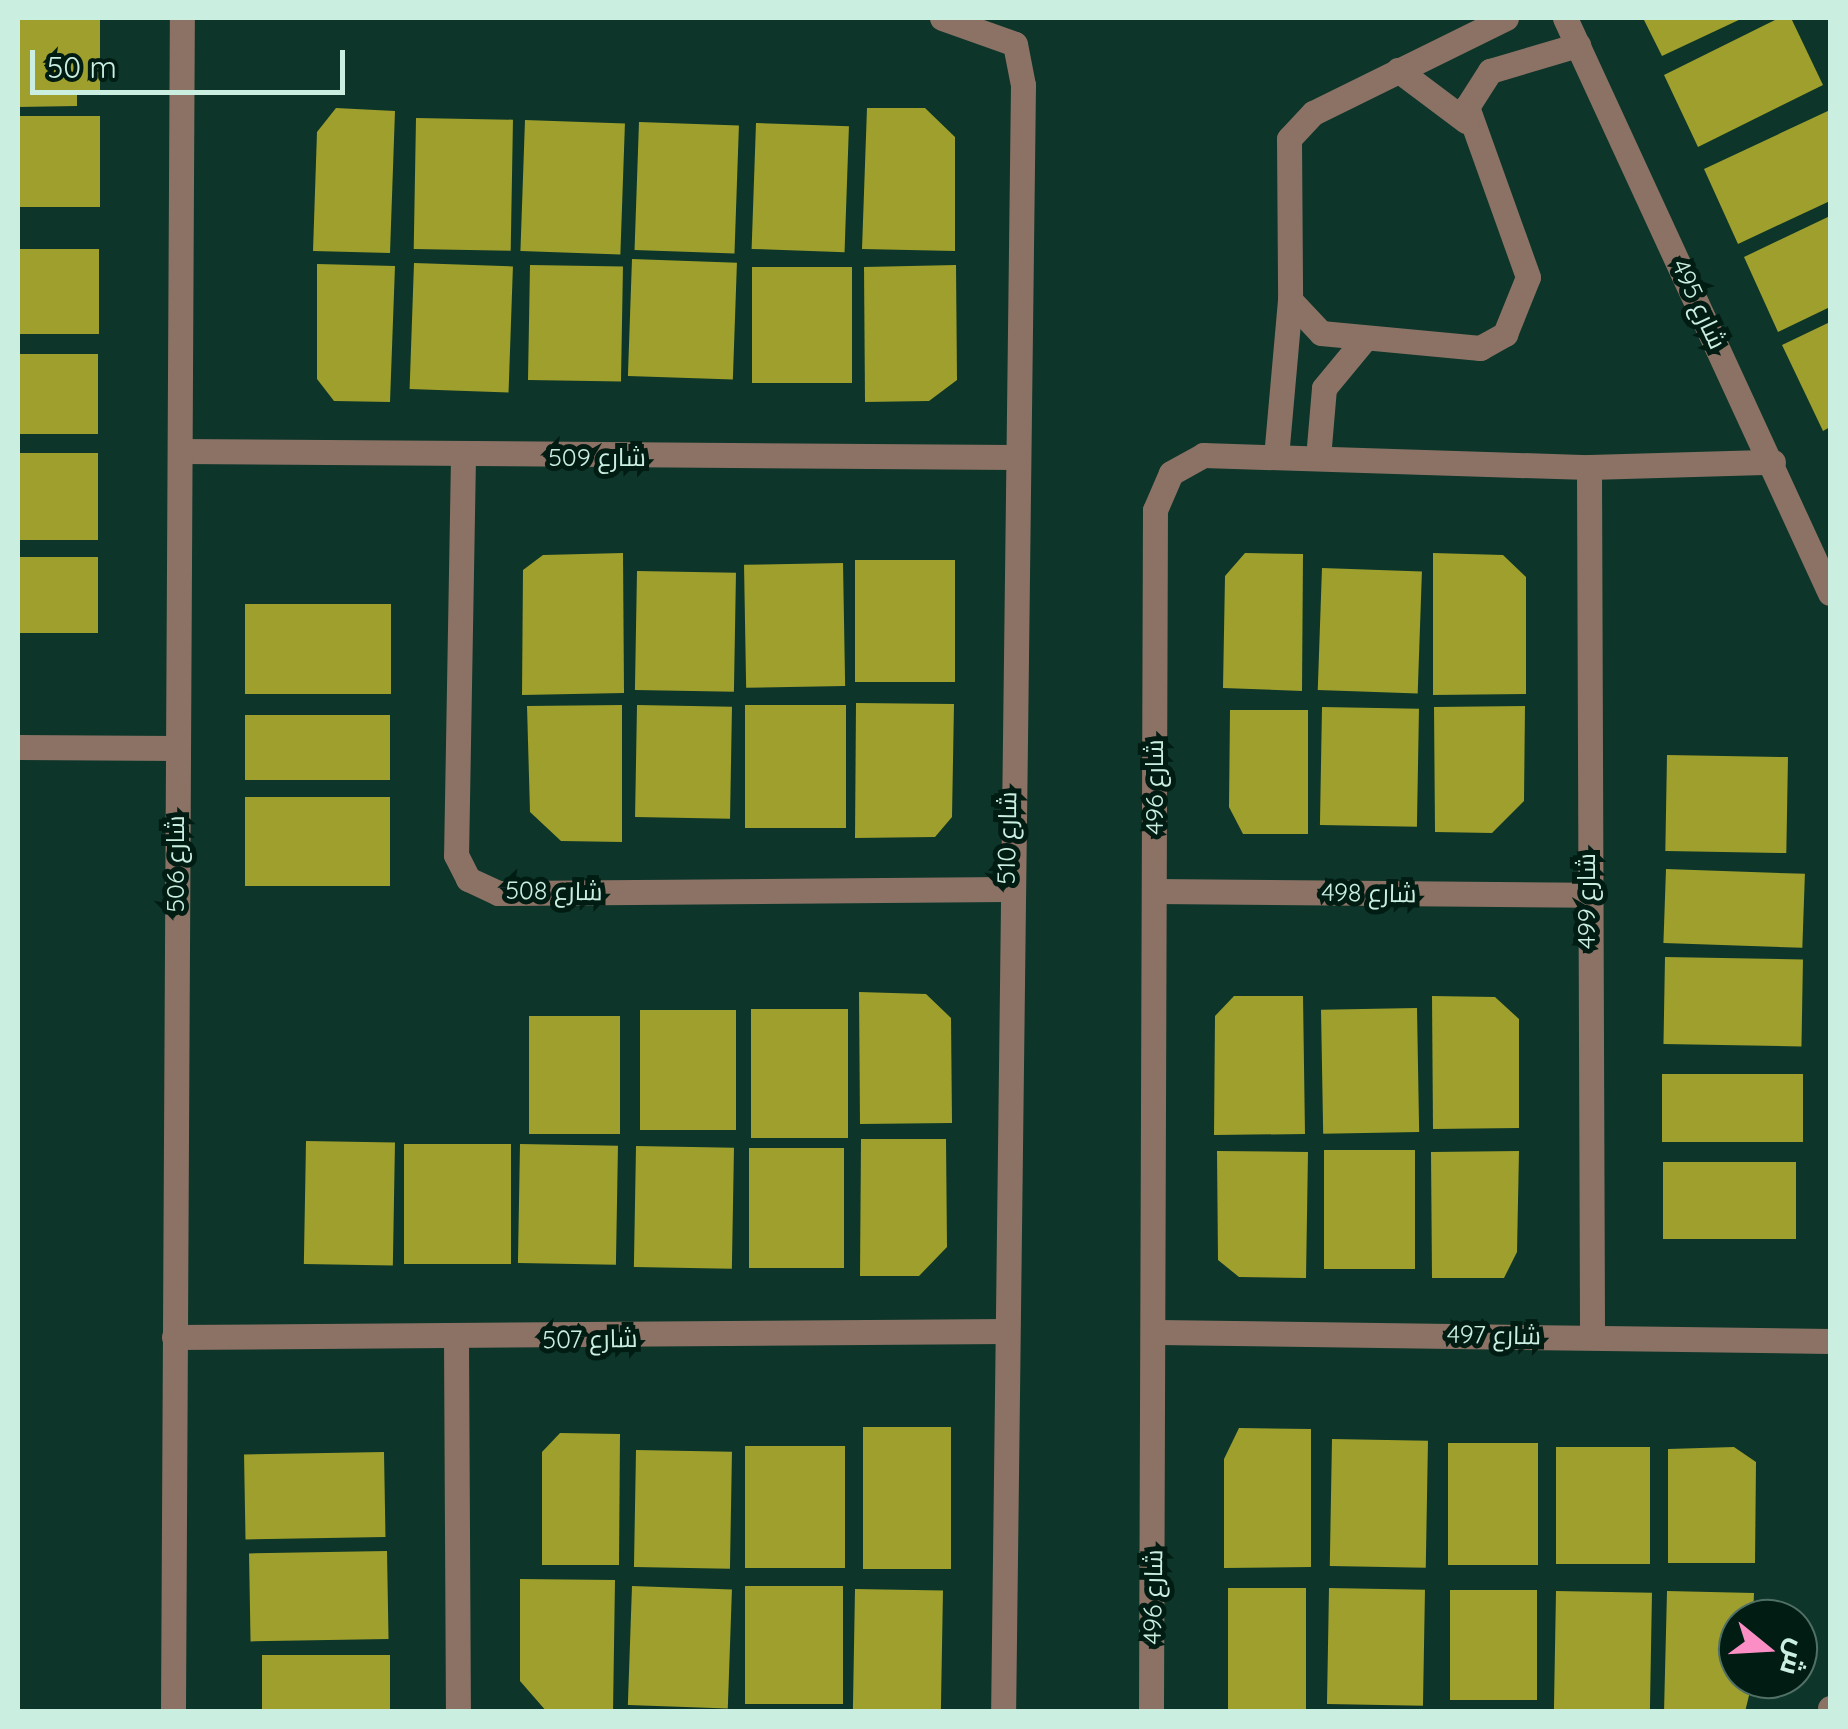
<!DOCTYPE html>
<html>
<head>
<meta charset="utf-8">
<style>
	body { margin:0 }
	#map { position:relative; width:1848px; height:1729px; overflow:hidden; background:#0d3529; font-family:Quicksand,Cairo,sans-serif }
	div>[style] { position:absolute }
	.building>* { inset:0; background:#9e9f2c; transform-origin:0 0 }
	.minor>* { height:25px; margin:-12.5px; padding:0 12.5px; transform-origin:12.5px; border-radius:12.5px; background:#8b7265 }
	span { translate:-50% -50%; white-space:nowrap; text-align:center; line-height:1.15; -webkit-text-stroke:10px #001c13; paint-order:stroke }
	.street-label { font-size:25px; color:#caeee0 }
	.frame { position:absolute; inset:0; border:20px solid #caeee0; pointer-events:none }
	.north { position:absolute; left:1718px; top:1599px; width:100px; height:100px; box-sizing:border-box; background:#001c13; border:2px solid #517065; border-radius:50%; rotate:108deg; font-size:28px; font-weight:700; line-height:40px; text-align:center; color:#caeee0 }
	.north::after { content:''; display:block; margin:auto; width:35px; height:45px; background:#fb8fc5; clip-path:polygon(50% 0,100% 100%,50% 72%,0 100%) }
	.scale { position:absolute; left:30px; top:50px; width:315px; height:45px; box-sizing:border-box; border:5px solid #caeee0; border-top:0; padding-left:12px; font-size:30px; line-height:35px; white-space:nowrap; color:#caeee0; -webkit-text-stroke:8px #001c13; paint-order:stroke }
</style>
</head>
<body>
<div id="map">
	<div class="building">
		<div style="clip-path:polygon(18px 18px,100px 18px,100px 93px,77px 94px,77px 106px,18px 107px)"></div>
		<div style="clip-path:polygon(1643px 18px,1743px 18px,1662px 56px)"></div>
		<div style="clip-path:polygon(1779px 18px,1791px 18px,1823px 85px,1698px 147px,1664px 75px)"></div>
		<div style="clip-path:polygon(336px 108px,395px 111px,390px 253px,313px 251px,317px 132px)"></div>
		<div style="clip-path:polygon(867px 108px,925px 108px,955px 137px,955px 251px,862px 249px)"></div>
		<div style="clip-path:polygon(1830px 110px,1830px 201px,1738px 244px,1704px 169px)"></div>
		<div style="left:18px;top:116px;width:82px;height:91px"></div>
		<div style="left:416px;top:118px;width:97px;height:131px;rotate:1deg"></div>
		<div style="left:525px;top:120px;width:100px;height:131px;rotate:2deg"></div>
		<div style="left:639px;top:122px;width:100px;height:128px;rotate:2deg"></div>
		<div style="left:756px;top:123px;width:93px;height:126px;rotate:2deg"></div>
		<div style="clip-path:polygon(1830px 216px,1830px 307px,1778px 332px,1744px 257px)"></div>
		<div style="left:99px;top:249px;width:85px;height:81px;rotate:90deg"></div>
		<div style="left:632px;top:259px;width:105px;height:117px;rotate:2deg"></div>
		<div style="left:414px;top:263px;width:99px;height:126px;rotate:2deg"></div>
		<div style="clip-path:polygon(317px 264px,395px 266px,390px 402px,334px 401px,317px 379px)"></div>
		<div style="left:530px;top:265px;width:93px;height:115px;rotate:1deg"></div>
		<div style="clip-path:polygon(956px 265px,957px 380px,929px 401px,865px 402px,864px 267px)"></div>
		<div style="left:752px;top:267px;width:100px;height:116px"></div>
		<div style="clip-path:polygon(1830px 322px,1830px 427px,1823px 431px,1782px 345px)"></div>
		<div style="left:18px;top:354px;width:80px;height:80px"></div>
		<div style="left:98px;top:453px;width:87px;height:80px;rotate:90deg"></div>
		<div style="clip-path:polygon(623px 553px,624px 693px,522px 695px,523px 570px,543px 555px)"></div>
		<div style="clip-path:polygon(1245px 553px,1303px 554px,1302px 691px,1223px 688px,1225px 576px)"></div>
		<div style="clip-path:polygon(1433px 553px,1503px 555px,1526px 577px,1526px 694px,1433px 695px)"></div>
		<div style="left:98px;top:557px;width:76px;height:80px;rotate:90deg"></div>
		<div style="left:955px;top:560px;width:122px;height:100px;rotate:90deg"></div>
		<div style="left:843px;top:563px;width:123px;height:99px;rotate:89deg"></div>
		<div style="left:1322px;top:568px;width:100px;height:122px;rotate:2deg"></div>
		<div style="left:637px;top:571px;width:99px;height:119px;rotate:1deg"></div>
		<div style="left:391px;top:604px;width:90px;height:146px;rotate:90deg"></div>
		<div style="clip-path:polygon(856px 703px,954px 704px,952px 817px,935px 837px,855px 838px)"></div>
		<div style="clip-path:polygon(622px 705px,622px 842px,561px 841px,530px 812px,527px 706px)"></div>
		<div style="left:637px;top:705px;width:95px;height:112px;rotate:1deg"></div>
		<div style="left:745px;top:705px;width:101px;height:123px"></div>
		<div style="clip-path:polygon(1525px 706px,1524px 801px,1492px 833px,1435px 832px,1434px 707px)"></div>
		<div style="left:1322px;top:707px;width:97px;height:118px;rotate:1deg"></div>
		<div style="clip-path:polygon(1230px 710px,1308px 710px,1308px 834px,1243px 834px,1229px 807px)"></div>
		<div style="left:245px;top:715px;width:145px;height:65px"></div>
		<div style="left:1667px;top:755px;width:121px;height:96px;rotate:1deg"></div>
		<div style="left:245px;top:797px;width:145px;height:89px"></div>
		<div style="left:1666px;top:869px;width:139px;height:74px;rotate:2deg"></div>
		<div style="left:1665px;top:957px;width:138px;height:87px;rotate:1deg"></div>
		<div style="clip-path:polygon(859px 992px,926px 994px,951px 1018px,952px 1123px,860px 1124px)"></div>
		<div style="clip-path:polygon(1234px 996px,1303px 996px,1305px 1134px,1214px 1135px,1215px 1016px)"></div>
		<div style="clip-path:polygon(1432px 996px,1495px 997px,1519px 1019px,1519px 1128px,1433px 1129px)"></div>
		<div style="left:1417px;top:1008px;width:124px;height:96px;rotate:89deg"></div>
		<div style="left:751px;top:1009px;width:97px;height:129px"></div>
		<div style="left:736px;top:1010px;width:120px;height:96px;rotate:90deg"></div>
		<div style="left:620px;top:1016px;width:118px;height:91px;rotate:90deg"></div>
		<div style="left:1662px;top:1074px;width:141px;height:68px"></div>
		<div style="clip-path:polygon(861px 1139px,946px 1139px,947px 1247px,919px 1276px,860px 1276px)"></div>
		<div style="left:306px;top:1141px;width:89px;height:123px;rotate:1deg"></div>
		<div style="left:511px;top:1144px;width:120px;height:107px;rotate:90deg"></div>
		<div style="left:520px;top:1144px;width:98px;height:119px;rotate:1deg"></div>
		<div style="left:636px;top:1146px;width:98px;height:121px;rotate:1deg"></div>
		<div style="left:844px;top:1148px;width:120px;height:95px;rotate:90deg"></div>
		<div style="left:1415px;top:1150px;width:119px;height:91px;rotate:90deg"></div>
		<div style="clip-path:polygon(1217px 1151px,1308px 1152px,1306px 1278px,1239px 1277px,1218px 1260px)"></div>
		<div style="clip-path:polygon(1519px 1151px,1517px 1252px,1504px 1278px,1432px 1278px,1431px 1152px)"></div>
		<div style="left:1663px;top:1162px;width:133px;height:77px"></div>
		<div style="left:951px;top:1427px;width:142px;height:88px;rotate:90deg"></div>
		<div style="clip-path:polygon(1239px 1428px,1311px 1429px,1311px 1567px,1224px 1568px,1224px 1459px)"></div>
		<div style="clip-path:polygon(560px 1433px,620px 1434px,619px 1565px,542px 1565px,542px 1452px)"></div>
		<div style="left:1332px;top:1439px;width:96px;height:127px;rotate:1deg"></div>
		<div style="left:1538px;top:1443px;width:122px;height:90px;rotate:90deg"></div>
		<div style="left:745px;top:1446px;width:100px;height:122px"></div>
		<div style="left:1650px;top:1447px;width:117px;height:94px;rotate:90deg"></div>
		<div style="clip-path:polygon(1734px 1447px,1756px 1462px,1755px 1563px,1668px 1563px,1668px 1449px)"></div>
		<div style="left:636px;top:1450px;width:96px;height:117px;rotate:1deg"></div>
		<div style="left:384px;top:1452px;width:85px;height:140px;rotate:89deg"></div>
		<div style="left:387px;top:1551px;width:88px;height:138px;rotate:89deg"></div>
		<div style="clip-path:polygon(520px 1579px,615px 1580px,613px 1712px,547px 1712px,520px 1681px)"></div>
		<div style="left:632px;top:1586px;width:100px;height:119px;rotate:2deg"></div>
		<div style="left:745px;top:1586px;width:98px;height:118px"></div>
		<div style="left:1228px;top:1588px;width:78px;height:123px"></div>
		<div style="left:1329px;top:1588px;width:96px;height:116px;rotate:1deg"></div>
		<div style="left:855px;top:1589px;width:88px;height:123px;rotate:1deg"></div>
		<div style="left:1450px;top:1590px;width:87px;height:110px"></div>
		<div style="left:1556px;top:1591px;width:96px;height:121px;rotate:1deg"></div>
		<div style="clip-path:polygon(1667px 1591px,1754px 1593px,1753px 1619px,1738px 1619px,1738px 1679px,1753px 1679px,1745px 1712px,1664px 1712px)"></div>
		<div style="left:262px;top:1655px;width:128px;height:57px"></div>
	</div>
	<div class="minor">
		<div style="left:942px;top:18px;width:77px;rotate:19.6deg"></div>
		<div style="left:1015px;top:44px;width:42px;rotate:79deg"></div>
		<div style="left:1023px;top:85px;width:1627px;rotate:90.7deg"></div>
		<div style="left:1506px;top:18px;width:215px;rotate:153.8deg"></div>
		<div style="left:1313px;top:113px;width:35px;rotate:133deg"></div>
		<div style="left:1289px;top:139px;width:161px;rotate:89.6deg"></div>
		<div style="left:1290px;top:300px;width:45px;rotate:46.8deg"></div>
		<div style="left:1321px;top:333px;width:160px;rotate:5.4deg"></div>
		<div style="left:1480px;top:348px;width:29px;rotate:-29deg"></div>
		<div style="left:1505px;top:334px;width:61px;rotate:-68deg"></div>
		<div style="left:1528px;top:277px;width:181px;rotate:-109.7deg"></div>
		<div style="left:1467px;top:107px;width:43px;rotate:-57.4deg"></div>
		<div style="left:1490px;top:71px;width:92px;rotate:-16.5deg"></div>
		<div style="left:1565px;top:18px;width:633px;rotate:65.26deg"></div>
		<div style="left:1398px;top:70px;width:85px;rotate:36.9deg"></div>
		<div style="left:180px;top:451px;width:834px;rotate:0.41deg"></div>
		<div style="left:463px;top:457px;width:398px;rotate:91deg"></div>
		<div style="left:456px;top:855px;width:27px;rotate:63deg"></div>
		<div style="left:468px;top:879px;width:33px;rotate:25deg"></div>
		<div style="left:498px;top:893px;width:508px;rotate:-0.45deg"></div>
		<div style="left:1276px;top:457px;width:158px;rotate:-84.9deg"></div>
		<div style="left:1318px;top:458px;width:70px;rotate:-85.1deg"></div>
		<div style="left:1324px;top:388px;width:60px;rotate:-50.4deg"></div>
		<div style="left:1589px;top:467px;width:869px;rotate:89.8deg"></div>
		<div style="left:18px;top:747px;width:157px;rotate:0.4deg"></div>
		<div style="left:1154px;top:891px;width:431px;rotate:0.5deg"></div>
		<div style="left:1158px;top:1332px;width:672px;rotate:0.77deg"></div>
		<div style="left:174px;top:1337px;width:832px;rotate:-0.41deg"></div>
		<div style="left:456px;top:1341px;width:371px;rotate:89.7deg"></div>
		<div style="left:173px;top:1712px;width:1694px;rotate:-89.7deg"></div>
		<div style="left:1151px;top:1712px;width:1202px;rotate:-89.81deg"></div>
		<div style="left:1155px;top:510px;width:40px;rotate:-66.6deg"></div>
		<div style="left:1171px;top:473px;width:37px;rotate:-29deg"></div>
		<div style="left:1203px;top:455px;width:386px;rotate:1.8deg"></div>
		<div style="left:1589px;top:467px;width:184px;rotate:-1.6deg"></div>
		<div style="left:1830px;top:1712px;width:4px;rotate:-90deg"></div>
	</div>
	<div class="street-label">
		<span style="left:1699px;top:304px;rotate:65deg">شارع 495</span>
		<span style="left:597px;top:457px">شارع 509</span>
		<span style="left:1154px;top:787px;rotate:-90deg">شارع 496</span>
		<span style="left:1007px;top:838px;rotate:-89deg">شارع 510</span>
		<span style="left:175px;top:864px;rotate:-90deg">شارع 506</span>
		<span style="left:554px;top:891px;rotate:1deg">شارع 508</span>
		<span style="left:1369px;top:893px;rotate:1deg">شارع 498</span>
		<span style="left:1586px;top:901px;rotate:-90deg">شارع 499</span>
		<span style="left:1494px;top:1335px;rotate:1deg">شارع 497</span>
		<span style="left:590px;top:1339px;rotate:-1deg">شارع 507</span>
		<span style="left:1153px;top:1597px;rotate:-89deg">شارع 496</span>
	</div>
	<div class="frame"></div>
	<div class="north">ش</div>
	<div class="scale">50 m</div>
</div>
</body>
</html>
